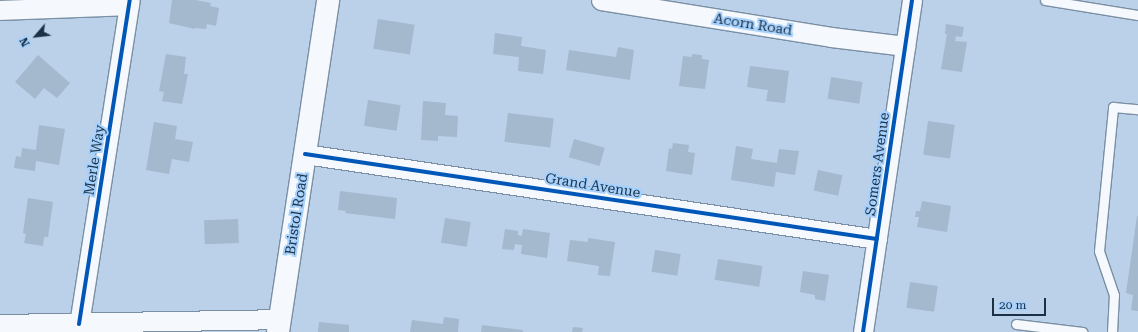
<!DOCTYPE html>
<html>
<head>
<meta charset="utf-8">
<style>
	body { margin:0 }
	#map { position:relative; width:1138px; height:332px; overflow:hidden; background:#bad1e9; font-family:"Roboto Serif",serif }
	div>[style] { position:absolute }
	.building>* { inset:0; background:#a4b8ce; transform-origin:0 0 }
	.roads { filter:drop-shadow(1px 0 #7a8fa3) drop-shadow(-1px 0 #7a8fa3) drop-shadow(0 1px #7a8fa3) drop-shadow(0 -1px #7a8fa3) }
	.service>* { height:9px; margin:-4.5px; padding:0 4.5px; transform-origin:4.5px; border-radius:4.5px; background:#f5f8fc }
	.minor>* { height:19px; margin:-9.5px; padding:0 9.5px; transform-origin:9.5px; border-radius:9.5px; background:#f5f8fc }
	.secondary>* { height:22px; margin:-11px; padding:0 11px; transform-origin:11px; border-radius:11px; background:#f5f8fc }
	.cycleway>* { height:4px; margin:-2px; padding:0 2px; transform-origin:2px; border-radius:2px; background:#0057b8 }
	span { translate:-50% -50%; white-space:nowrap; text-align:center; line-height:1.15; -webkit-text-stroke:4px #a6d1fd; paint-order:stroke }
	.street-label { font-size:14px; color:#1a3045 }
	.north { position:absolute; left:16px; top:16px; width:40px; height:40px; -webkit-text-stroke:3px #a6d1fd; paint-order:stroke; rotate:242deg; font-size:11px; font-weight:700; line-height:16px; text-align:center; color:#1a3045 }
	.north::after { content:''; display:block; margin:auto; width:14px; height:18px; background:#1a3045; clip-path:polygon(50% 0,100% 100%,50% 72%,0 100%) }
	.scale { position:absolute; left:992px; top:298px; width:54px; height:18px; box-sizing:border-box; border:2px solid #1a3045; border-top:0; padding-left:5px; font-size:12px; line-height:14px; white-space:nowrap; color:#1a3045; -webkit-text-stroke:3px #a6d1fd; paint-order:stroke }
</style>
</head>
<body>
<div id="map">
	<div class="building">
		<div style="clip-path:polygon(172px 0,195px 0,211px 3px,210px 6px,219px 8px,216px 26px,207px 24px,206px 29px,195px 28px,195px 29px,169px 23px)"></div>
		<div style="left:378px;top:19px;width:37px;height:30px;rotate:9deg"></div>
		<div style="clip-path:polygon(946px 24px,964px 27px,962px 37px,956px 36px,955px 41px,967px 42px,962px 72px,941px 69px,947px 34px,945px 34px)"></div>
		<div style="clip-path:polygon(495px 33px,522px 37px,521px 46px,546px 50px,543px 74px,518px 71px,519px 57px,493px 54px)"></div>
		<div style="clip-path:polygon(618px 47px,634px 50px,630px 80px,566px 70px,569px 50px,616px 57px)"></div>
		<div style="clip-path:polygon(166px 54px,186px 57px,184px 74px,188px 74px,182px 104px,162px 101px,164px 92px,159px 91px)"></div>
		<div style="clip-path:polygon(692px 54px,702px 55px,702px 59px,709px 60px,705px 89px,679px 86px,683px 56px,692px 57px)"></div>
		<div style="clip-path:polygon(38px 55px,70px 83px,57px 98px,44px 88px,35px 99px,15px 82px)"></div>
		<div style="clip-path:polygon(750px 66px,789px 71px,785px 103px,766px 101px,768px 90px,747px 87px)"></div>
		<div style="left:831px;top:77px;width:32px;height:22px;rotate:9deg"></div>
		<div style="left:368px;top:100px;width:33px;height:26px;rotate:9deg"></div>
		<div style="clip-path:polygon(423px 101px,446px 103px,445px 115px,458px 116px,457px 137px,438px 136px,438px 141px,421px 140px)"></div>
		<div style="left:508px;top:113px;width:46px;height:29px;rotate:7deg"></div>
		<div style="left:928px;top:121px;width:27px;height:34px;rotate:8deg"></div>
		<div style="clip-path:polygon(154px 122px,177px 126px,175px 139px,193px 142px,189px 162px,172px 159px,169px 174px,146px 170px)"></div>
		<div style="clip-path:polygon(39px 125px,65px 129px,59px 165px,36px 161px,35px 171px,14px 168px,16px 156px,21px 157px,22px 148px,36px 150px)"></div>
		<div style="left:574px;top:139px;width:32px;height:19px;rotate:16deg"></div>
		<div style="clip-path:polygon(673px 143px,689px 145px,688px 152px,695px 153px,692px 175px,666px 171px,669px 148px,672px 149px)"></div>
		<div style="clip-path:polygon(736px 146px,753px 149px,751px 159px,777px 163px,779px 149px,799px 151px,795px 175px,776px 172px,774px 187px,731px 180px)"></div>
		<div style="left:818px;top:170px;width:25px;height:21px;rotate:12deg"></div>
		<div style="clip-path:polygon(340px 191px,397px 198px,395px 219px,345px 213px,346px 211px,338px 210px)"></div>
		<div style="clip-path:polygon(28px 198px,53px 202px,48px 237px,44px 237px,43px 246px,24px 243px,26px 234px,23px 233px)"></div>
		<div style="clip-path:polygon(922px 201px,951px 206px,947px 232px,917px 227px,919px 217px,915px 217px,916px 211px,920px 211px)"></div>
		<div style="clip-path:polygon(1137px 216px,1138px 216px,1138px 311px,1131px 310px,1133px 295px,1126px 293px)"></div>
		<div style="left:445px;top:218px;width:26px;height:25px;rotate:9deg"></div>
		<div style="left:238px;top:219px;width:24px;height:34px;rotate:88deg"></div>
		<div style="clip-path:polygon(505px 229px,518px 231px,518px 235px,522px 236px,523px 229px,550px 233px,547px 258px,521px 254px,522px 245px,515px 244px,514px 250px,502px 249px)"></div>
		<div style="clip-path:polygon(588px 238px,615px 242px,610px 276px,598px 275px,599px 266px,567px 261px,570px 240px,588px 242px)"></div>
		<div style="left:655px;top:250px;width:26px;height:22px;rotate:9deg"></div>
		<div style="left:718px;top:259px;width:45px;height:21px;rotate:9deg"></div>
		<div style="clip-path:polygon(803px 271px,829px 275px,825px 301px,815px 299px,815px 295px,800px 292px)"></div>
		<div style="left:910px;top:282px;width:28px;height:26px;rotate:8deg"></div>
		<div style="clip-path:polygon(444px 317px,459px 319px,458px 332px,410px 332px,412px 320px,443px 324px)"></div>
		<div style="clip-path:polygon(319px 322px,349px 325px,349px 332px,318px 332px)"></div>
		<div style="clip-path:polygon(482px 325px,523px 330px,523px 332px,481px 332px)"></div>
		<div style="clip-path:polygon(573px 327px,583px 328px,582px 332px,572px 332px)"></div>
	</div>
	<div class="roads">
		<div class="service">
			<div style="left:1045px;top:0;width:94px;rotate:9.2deg"></div>
			<div style="left:1016px;top:324px;width:67px;rotate:6.8deg"></div>
			<div style="left:1112px;top:332px;width:37px;rotate:-87deg"></div>
			<div style="left:1114px;top:295px;width:46px;rotate:-108.8deg"></div>
			<div style="left:1099px;top:251px;width:145px;rotate:-84.4deg"></div>
			<div style="left:1113px;top:107px;width:25px;rotate:5deg"></div>
		</div>
		<div class="minor">
			<div style="left:601px;top:0;width:233px;rotate:9.1deg"></div>
			<div style="left:831px;top:37px;width:75px;rotate:6.9deg"></div>
			<div style="left:0;top:10px;width:129px;rotate:-2.2deg"></div>
			<div style="left:305px;top:154px;width:578px;rotate:8.45deg"></div>
			<div style="left:0;top:324px;width:280px;rotate:-1deg"></div>
			<div style="left:79px;top:324px;width:328px;rotate:-81.1deg"></div>
			<div style="left:863px;top:332px;width:336px;rotate:-81.6deg"></div>
		</div>
		<div class="secondary">
			<div style="left:278px;top:332px;width:336px;rotate:-81.4deg"></div>
		</div>
	</div>
	<div class="cycleway">
		<div style="left:305px;top:154px;width:578px;rotate:8.45deg"></div>
		<div style="left:79px;top:324px;width:328px;rotate:-81.1deg"></div>
		<div style="left:863px;top:332px;width:336px;rotate:-81.6deg"></div>
	</div>
	<div class="street-label">
		<span style="left:753px;top:24px;rotate:9deg">Acorn Road</span>
		<span style="left:94px;top:160px;rotate:-81deg">Merle Way</span>
		<span style="left:877px;top:164px;rotate:-82deg">Somers Avenue</span>
		<span style="left:593px;top:185px;rotate:9deg">Grand Avenue</span>
		<span style="left:296px;top:214px;rotate:-81deg">Bristol Road</span>
	</div>
	<div class="north">N</div>
	<div class="scale">20 m</div>
</div>
</body>
</html>
